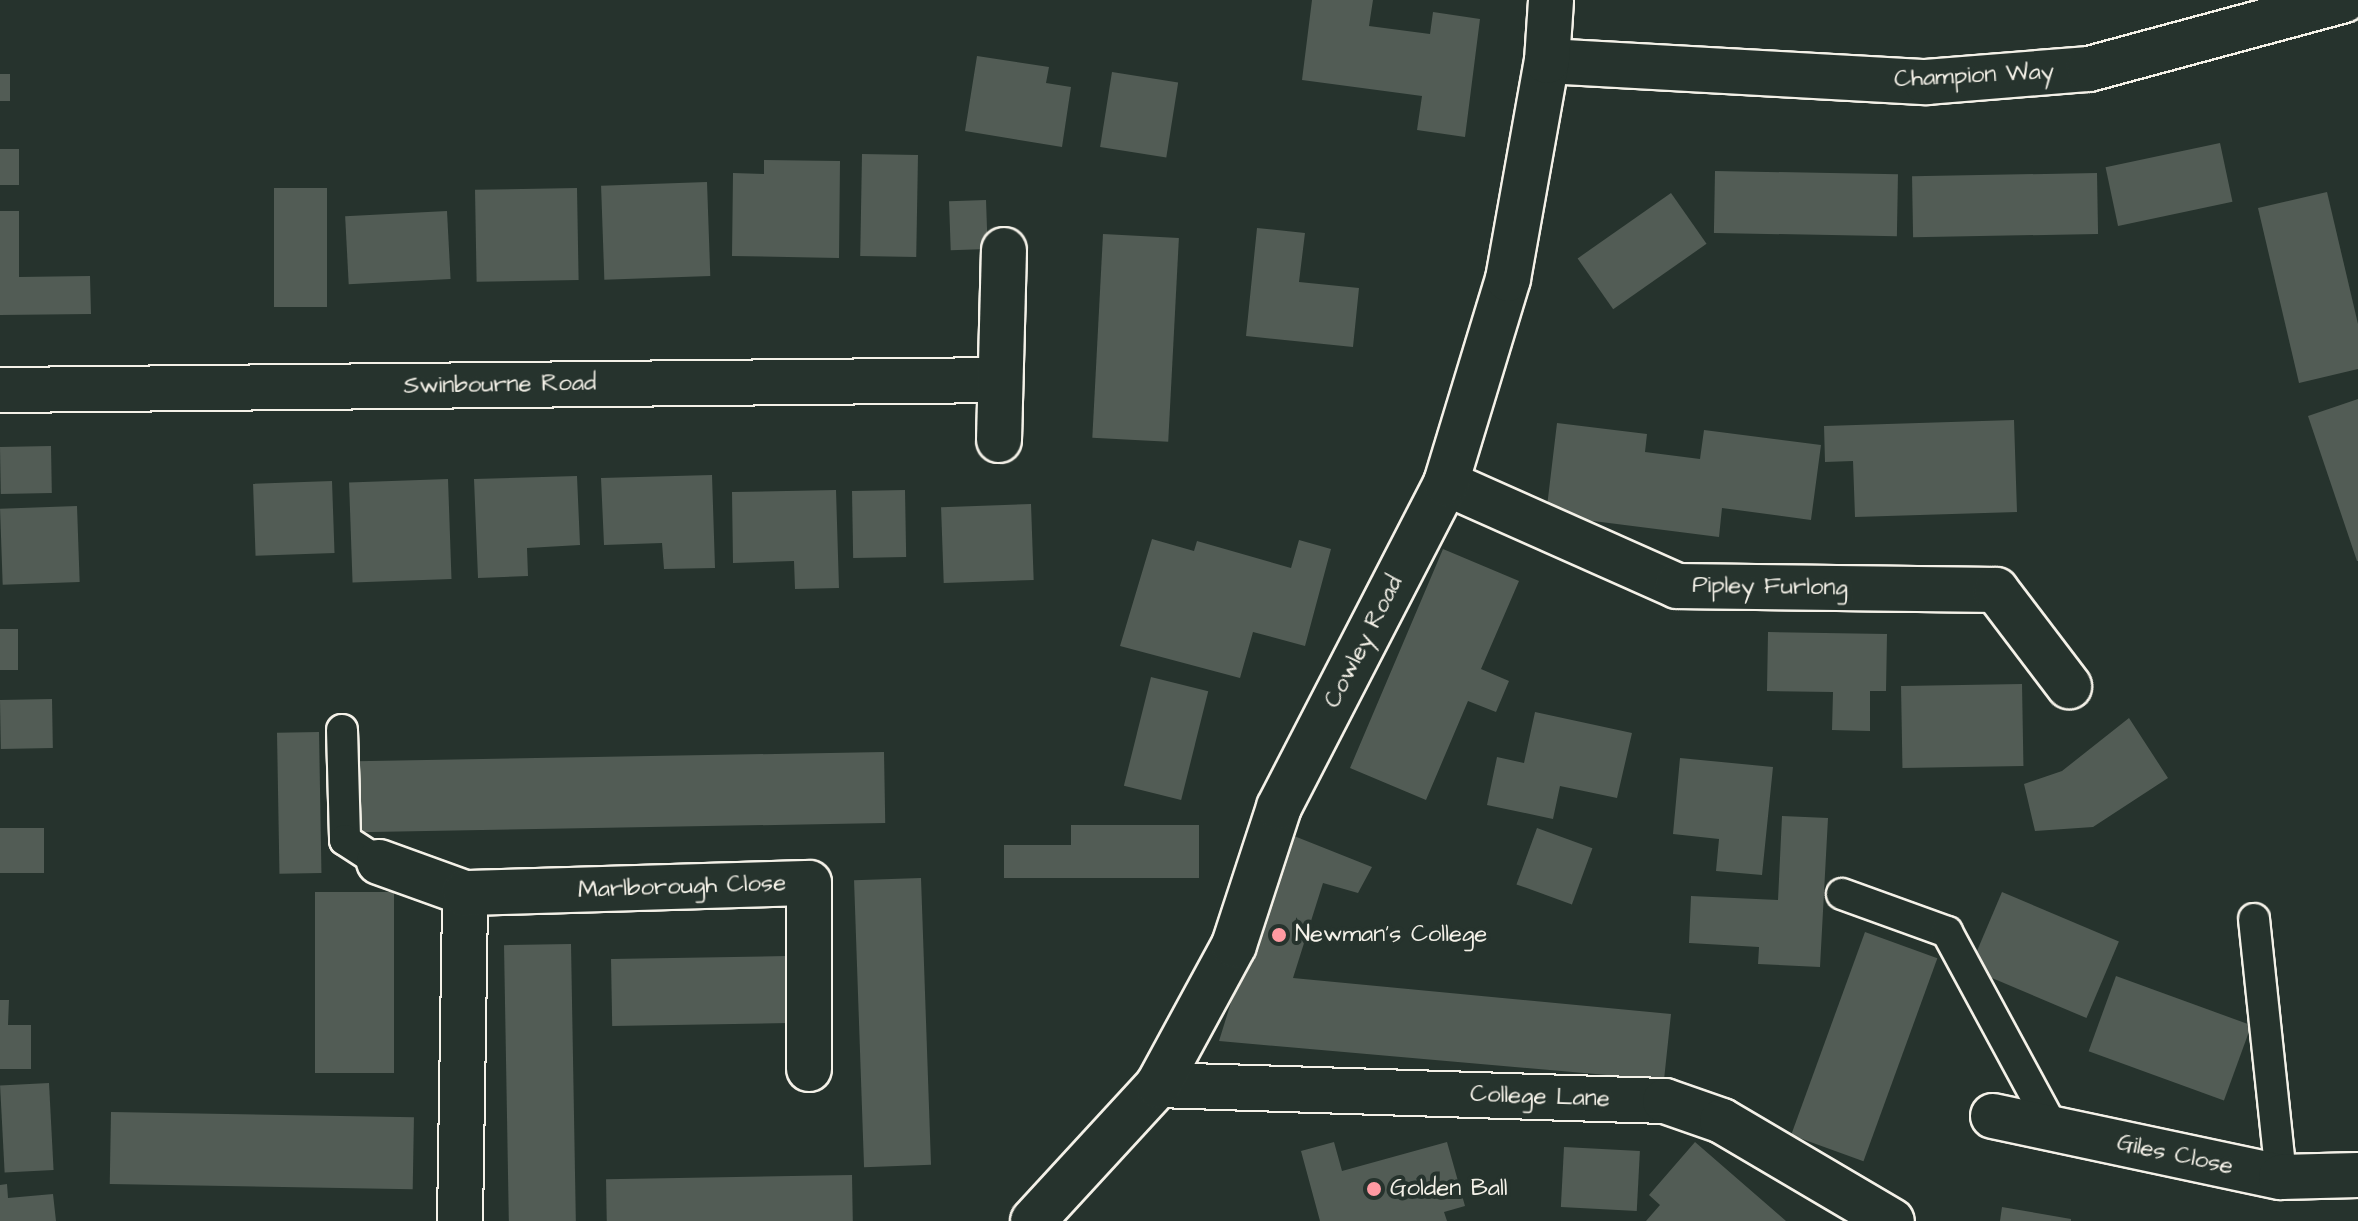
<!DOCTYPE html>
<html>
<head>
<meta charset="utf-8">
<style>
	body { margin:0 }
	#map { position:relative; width:2358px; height:1221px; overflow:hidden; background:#26332d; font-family:"Architects Daughter",sans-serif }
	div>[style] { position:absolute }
	.building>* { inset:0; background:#525c55; transform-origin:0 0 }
	.roads { filter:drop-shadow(2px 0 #f4f1e8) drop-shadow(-2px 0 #f4f1e8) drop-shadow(0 2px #f4f1e8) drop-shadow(0 -2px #f4f1e8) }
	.service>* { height:30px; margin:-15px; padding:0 15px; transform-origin:15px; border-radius:15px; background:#26332d }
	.minor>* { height:44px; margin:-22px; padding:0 22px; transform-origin:22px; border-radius:22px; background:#26332d }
	.dots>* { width:22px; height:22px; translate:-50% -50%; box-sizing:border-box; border:4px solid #26332d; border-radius:50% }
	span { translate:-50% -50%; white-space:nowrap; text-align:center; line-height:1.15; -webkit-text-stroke:8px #26332d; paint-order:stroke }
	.street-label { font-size:24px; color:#f4f1e8 }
	.poi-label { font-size:24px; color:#f4f1e8 }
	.left { translate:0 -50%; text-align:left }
</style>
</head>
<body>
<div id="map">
	<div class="building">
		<div style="clip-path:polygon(1312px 0,1373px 0,1369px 26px,1430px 34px,1433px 12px,1480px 19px,1465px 137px,1417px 130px,1422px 96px,1302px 80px)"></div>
		<div style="clip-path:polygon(977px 56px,1049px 67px,1046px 83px,1071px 87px,1062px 147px,965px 131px)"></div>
		<div style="left:1112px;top:72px;width:67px;height:76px;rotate:9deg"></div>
		<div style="left:0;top:74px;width:10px;height:27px"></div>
		<div style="left:2220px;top:143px;width:60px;height:117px;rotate:78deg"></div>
		<div style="left:0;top:149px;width:19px;height:36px"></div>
		<div style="left:862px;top:154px;width:56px;height:102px;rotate:1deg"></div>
		<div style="clip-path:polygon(764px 160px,840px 161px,839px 258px,732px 256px,733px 173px,764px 174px)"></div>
		<div style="left:1715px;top:171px;width:183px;height:62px;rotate:1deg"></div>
		<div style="left:2097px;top:173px;width:61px;height:185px;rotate:89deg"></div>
		<div style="left:707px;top:182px;width:94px;height:106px;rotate:88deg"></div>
		<div style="left:274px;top:188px;width:53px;height:119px"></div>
		<div style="left:577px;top:188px;width:92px;height:102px;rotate:89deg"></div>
		<div style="clip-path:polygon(2327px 192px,2358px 324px,2358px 369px,2299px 383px,2258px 208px)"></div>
		<div style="left:1671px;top:193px;width:62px;height:114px;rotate:55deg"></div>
		<div style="left:986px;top:200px;width:49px;height:37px;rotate:88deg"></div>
		<div style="clip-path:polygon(0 211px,19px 211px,19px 277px,90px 276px,91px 314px,0 315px)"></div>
		<div style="left:447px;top:211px;width:68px;height:102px;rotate:87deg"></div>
		<div style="clip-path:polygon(1257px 228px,1305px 233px,1299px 282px,1359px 288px,1353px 347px,1246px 336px)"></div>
		<div style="left:1103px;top:234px;width:76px;height:204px;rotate:3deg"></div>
		<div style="clip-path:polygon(2358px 399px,2358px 561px,2357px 561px,2308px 416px)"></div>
		<div style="clip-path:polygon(2014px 420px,2017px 512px,1855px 517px,1853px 461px,1825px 462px,1824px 426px)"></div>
		<div style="clip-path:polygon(1557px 423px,1647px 434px,1645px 452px,1700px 459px,1704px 430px,1821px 445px,1811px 520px,1722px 508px,1719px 537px,1546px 515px)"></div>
		<div style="left:51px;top:446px;width:47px;height:51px;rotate:89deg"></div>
		<div style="clip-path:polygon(712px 475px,715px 568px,664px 569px,662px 543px,604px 545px,601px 478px)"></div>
		<div style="clip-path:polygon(577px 476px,580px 545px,527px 548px,528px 576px,478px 578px,474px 479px)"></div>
		<div style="left:448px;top:479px;width:100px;height:99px;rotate:88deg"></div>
		<div style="left:332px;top:481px;width:72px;height:79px;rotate:88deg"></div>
		<div style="clip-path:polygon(836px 490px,839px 588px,795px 589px,794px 561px,733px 563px,732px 492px)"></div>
		<div style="left:905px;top:490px;width:67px;height:53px;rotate:89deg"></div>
		<div style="left:1031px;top:504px;width:76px;height:90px;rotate:88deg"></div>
		<div style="left:77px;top:506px;width:76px;height:77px;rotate:88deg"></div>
		<div style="clip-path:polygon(1152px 539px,1194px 551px,1197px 541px,1291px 568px,1299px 540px,1331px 549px,1305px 646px,1253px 632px,1240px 678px,1120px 646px)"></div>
		<div style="clip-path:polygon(1443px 549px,1519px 581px,1481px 669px,1509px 681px,1496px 712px,1468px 701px,1426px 800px,1350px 768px)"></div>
		<div style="left:0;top:629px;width:18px;height:41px"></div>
		<div style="clip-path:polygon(1768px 632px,1887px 634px,1886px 691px,1870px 691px,1870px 731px,1832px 730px,1833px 692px,1767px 691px)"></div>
		<div style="left:1151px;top:677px;width:59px;height:112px;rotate:14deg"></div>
		<div style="left:2022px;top:684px;width:82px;height:121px;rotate:89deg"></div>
		<div style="left:52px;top:699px;width:49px;height:52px;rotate:89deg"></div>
		<div style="clip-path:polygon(1535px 712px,1632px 733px,1617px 798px,1560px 786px,1553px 819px,1487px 805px,1497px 757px,1524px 763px)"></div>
		<div style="clip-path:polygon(2129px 718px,2168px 778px,2093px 827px,2035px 831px,2024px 784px,2062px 771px)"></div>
		<div style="left:319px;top:732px;width:141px;height:42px;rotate:89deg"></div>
		<div style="left:884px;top:752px;width:71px;height:528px;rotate:89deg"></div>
		<div style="clip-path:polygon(1680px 758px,1773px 767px,1762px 875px,1716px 871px,1719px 839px,1673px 834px)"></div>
		<div style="clip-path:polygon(1782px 816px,1828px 818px,1820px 967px,1758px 964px,1759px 947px,1689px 943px,1691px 896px,1778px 900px)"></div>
		<div style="clip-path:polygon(1071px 825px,1199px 825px,1199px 878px,1004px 878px,1004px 845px,1071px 845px)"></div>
		<div style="left:0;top:828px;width:44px;height:45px"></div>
		<div style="left:1537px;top:828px;width:59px;height:60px;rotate:20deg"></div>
		<div style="clip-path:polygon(1284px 832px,1372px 867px,1358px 893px,1323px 883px,1293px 978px,1671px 1014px,1664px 1080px,1219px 1041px)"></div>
		<div style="left:921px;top:878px;width:287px;height:67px;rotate:88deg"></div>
		<div style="left:315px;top:892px;width:79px;height:181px"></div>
		<div style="left:2002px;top:892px;width:127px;height:83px;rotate:23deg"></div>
		<div style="left:1865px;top:932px;width:77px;height:216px;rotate:20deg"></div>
		<div style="left:571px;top:944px;width:277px;height:67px;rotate:89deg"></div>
		<div style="left:787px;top:956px;width:67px;height:176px;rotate:89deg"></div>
		<div style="left:2116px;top:976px;width:144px;height:80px;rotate:20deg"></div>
		<div style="clip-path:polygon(0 1000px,9px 1000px,8px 1025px,31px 1025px,31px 1069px,0 1069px)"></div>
		<div style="left:49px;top:1083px;width:87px;height:49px;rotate:87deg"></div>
		<div style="left:111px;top:1112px;width:303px;height:72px;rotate:1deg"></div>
		<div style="clip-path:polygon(1334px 1142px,1342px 1171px,1447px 1142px,1465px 1206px,1444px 1212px,1447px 1221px,1320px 1221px,1301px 1151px)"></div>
		<div style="clip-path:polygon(1695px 1142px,1786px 1221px,1646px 1221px,1660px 1205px,1649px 1195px)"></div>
		<div style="left:1564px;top:1147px;width:76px;height:60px;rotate:3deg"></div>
		<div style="left:852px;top:1175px;width:46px;height:246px;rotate:89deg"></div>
		<div style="clip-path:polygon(7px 1184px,8px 1198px,53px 1194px,56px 1221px,0 1221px,0 1185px)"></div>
		<div style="clip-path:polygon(2002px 1207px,2071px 1219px,2071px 1221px,2000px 1221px)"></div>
	</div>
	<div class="roads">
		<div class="service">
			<div style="left:342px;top:730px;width:110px;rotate:88.4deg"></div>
			<div style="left:345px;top:840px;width:40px;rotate:32.9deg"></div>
			<div style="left:1842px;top:894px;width:112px;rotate:19.9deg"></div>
			<div style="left:1947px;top:932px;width:225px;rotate:61.6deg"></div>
			<div style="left:2254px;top:919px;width:259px;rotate:84deg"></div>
		</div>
		<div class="minor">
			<div style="left:1547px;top:61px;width:380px;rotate:3.2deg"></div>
			<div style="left:1926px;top:82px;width:164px;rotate:-4.6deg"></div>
			<div style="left:2089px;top:69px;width:264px;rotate:-15.1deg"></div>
			<div style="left:0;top:390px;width:999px;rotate:-0.57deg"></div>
			<div style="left:999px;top:440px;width:190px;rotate:-88.5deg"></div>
			<div style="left:1446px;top:483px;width:253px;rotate:24deg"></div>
			<div style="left:1677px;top:586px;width:319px;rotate:0.7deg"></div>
			<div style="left:1996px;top:590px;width:121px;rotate:52.8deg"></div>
			<div style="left:379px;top:862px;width:91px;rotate:19.8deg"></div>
			<div style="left:1158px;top:1085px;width:507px;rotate:1.81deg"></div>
			<div style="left:1665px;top:1101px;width:60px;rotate:19.3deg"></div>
			<div style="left:1722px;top:1121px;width:197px;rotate:30.5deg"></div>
			<div style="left:1993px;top:1116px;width:294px;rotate:12deg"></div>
			<div style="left:2281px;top:1177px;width:77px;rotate:-1.5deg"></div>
			<div style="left:460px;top:1221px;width:328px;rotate:-89.1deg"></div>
			<div style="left:465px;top:893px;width:344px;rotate:-1.7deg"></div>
			<div style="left:809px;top:883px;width:186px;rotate:90deg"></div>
			<div style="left:1033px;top:1221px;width:185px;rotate:-47.4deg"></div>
			<div style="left:1158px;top:1085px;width:159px;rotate:-61.5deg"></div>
			<div style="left:1234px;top:945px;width:145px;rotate:-71.9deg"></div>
			<div style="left:1279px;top:807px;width:365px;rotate:-62.7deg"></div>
			<div style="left:1446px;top:483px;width:213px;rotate:-73.1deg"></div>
			<div style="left:1508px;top:279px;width:221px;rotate:-79.9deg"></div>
			<div style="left:1547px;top:61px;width:61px;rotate:-86.2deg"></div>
		</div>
	</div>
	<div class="dots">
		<div style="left:1279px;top:935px;background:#ff9aa2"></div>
		<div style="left:1374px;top:1189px;background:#ff9aa2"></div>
	</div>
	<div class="street-label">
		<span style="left:1974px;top:76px;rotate:-3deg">Champion Way</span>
		<span style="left:500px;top:385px;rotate:-1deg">Swinbourne Road</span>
		<span style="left:1770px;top:587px;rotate:1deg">Pipley Furlong</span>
		<span style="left:1364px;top:642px;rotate:-63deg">Cowley Road</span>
		<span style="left:682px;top:887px;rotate:-2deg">Marlborough Close</span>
		<span style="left:1540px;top:1097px;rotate:2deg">College Lane</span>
		<span style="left:2175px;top:1155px;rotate:12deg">Giles Close</span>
	</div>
	<div class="poi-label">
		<span class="left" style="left:1295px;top:935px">Newman's College</span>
		<span class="left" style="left:1390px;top:1189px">Golden Ball</span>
	</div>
</div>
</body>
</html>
